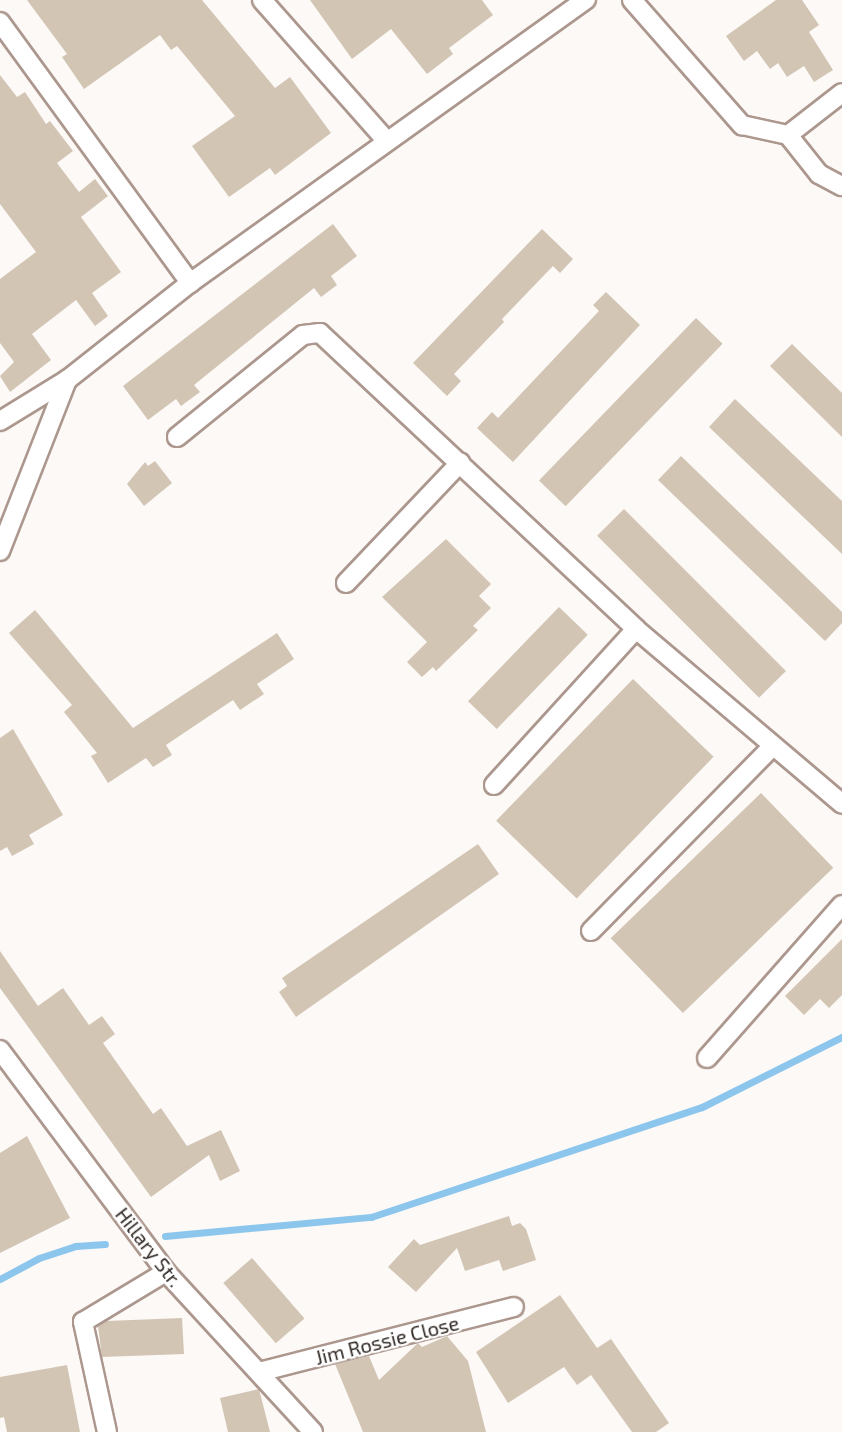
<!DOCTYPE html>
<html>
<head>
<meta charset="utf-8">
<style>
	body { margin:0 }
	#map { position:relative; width:842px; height:1432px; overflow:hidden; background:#fdf9f7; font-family:"Exo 2",sans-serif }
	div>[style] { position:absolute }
	.stream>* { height:7px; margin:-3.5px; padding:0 3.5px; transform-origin:3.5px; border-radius:3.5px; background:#8cc6ed }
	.building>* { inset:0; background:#d2c5b4; transform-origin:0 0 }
	.roads { filter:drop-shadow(2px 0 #ac978e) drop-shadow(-2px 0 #ac978e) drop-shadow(0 2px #ac978e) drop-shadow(0 -2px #ac978e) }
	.minor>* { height:18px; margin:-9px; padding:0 9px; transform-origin:9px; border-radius:9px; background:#fff }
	span { translate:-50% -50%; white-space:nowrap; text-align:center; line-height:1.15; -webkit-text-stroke:4.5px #fff; paint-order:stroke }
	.street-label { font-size:20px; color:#302824 }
</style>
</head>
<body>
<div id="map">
	<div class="stream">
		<div style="left:165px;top:1236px;width:207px;rotate:-5.3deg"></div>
		<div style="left:371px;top:1217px;width:349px;rotate:-18.4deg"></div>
		<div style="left:702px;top:1107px;width:157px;rotate:-26.6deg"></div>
		<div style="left:0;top:1279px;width:44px;rotate:-28.3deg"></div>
		<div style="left:39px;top:1258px;width:39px;rotate:-18deg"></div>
		<div style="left:76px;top:1246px;width:29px;rotate:-4deg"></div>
	</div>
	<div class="building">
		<div style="clip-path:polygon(27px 0,202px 0,275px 88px,290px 77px,331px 133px,275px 175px,270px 168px,229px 197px,192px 146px,235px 116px,177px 46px,171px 50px,160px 35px,84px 89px,62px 57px,67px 54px)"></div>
		<div style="clip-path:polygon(310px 0,482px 0,493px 15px,449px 48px,453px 54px,427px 74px,391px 29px,352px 59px)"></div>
		<div style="clip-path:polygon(776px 0,802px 0,819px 25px,809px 32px,833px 70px,814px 82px,804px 66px,787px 77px,778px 63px,770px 69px,757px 51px,744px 61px,726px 36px)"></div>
		<div style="clip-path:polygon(0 75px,17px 97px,25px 92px,46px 124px,50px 121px,73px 151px,57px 163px,79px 192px,95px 179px,108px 196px,81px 217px,121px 272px,92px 293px,108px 316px,95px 326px,76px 300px,32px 334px,51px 360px,10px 392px,0 376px,14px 362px,0 343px,0 279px,36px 252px,0 204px)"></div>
		<div style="clip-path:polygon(333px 224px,357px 256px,331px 276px,337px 285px,321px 297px,314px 288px,194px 385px,200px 392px,181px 406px,176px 399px,148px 420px,123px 386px)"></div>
		<div style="clip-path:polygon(542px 229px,573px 259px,560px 273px,553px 266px,502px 319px,504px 322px,454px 374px,461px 381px,447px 396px,413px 363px)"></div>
		<div style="clip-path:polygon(606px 292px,640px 325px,513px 462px,477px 428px,492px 412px,498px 418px,599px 311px,593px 305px)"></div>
		<div style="left:696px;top:318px;width:37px;height:226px;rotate:44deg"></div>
		<div style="clip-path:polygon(792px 344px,842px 393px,842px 437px,770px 366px)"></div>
		<div style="clip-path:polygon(735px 399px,842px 501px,842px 554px,709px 427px)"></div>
		<div style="clip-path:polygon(681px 456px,842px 612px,842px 623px,825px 641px,658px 480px)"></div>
		<div style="clip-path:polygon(155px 461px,172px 483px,144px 506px,127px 484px,145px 462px,148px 466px)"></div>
		<div style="left:624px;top:509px;width:229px;height:38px;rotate:45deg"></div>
		<div style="clip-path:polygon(446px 539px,491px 584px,479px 596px,491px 608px,473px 626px,478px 630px,436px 671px,433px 667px,422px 677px,407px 662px,427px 642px,382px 597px)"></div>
		<div style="left:559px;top:607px;width:40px;height:131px;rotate:44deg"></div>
		<div style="clip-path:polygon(35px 610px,133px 728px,277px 633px,294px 659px,257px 684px,264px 694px,240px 710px,233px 700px,166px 745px,172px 755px,153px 767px,146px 758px,108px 783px,91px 756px,97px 753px,64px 712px,72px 705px,9px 633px)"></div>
		<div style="left:633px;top:679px;width:112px;height:197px;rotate:44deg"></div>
		<div style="clip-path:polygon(13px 729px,63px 815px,29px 835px,34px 844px,12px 856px,7px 847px,0 851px,0 738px)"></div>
		<div style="left:761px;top:793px;width:104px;height:209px;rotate:46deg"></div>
		<div style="clip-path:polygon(478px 844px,499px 874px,296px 1017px,279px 992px,287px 986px,282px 978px)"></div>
		<div style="clip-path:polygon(842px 939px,842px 995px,829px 1008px,820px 999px,804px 1015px,785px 996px)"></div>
		<div style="clip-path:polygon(0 951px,38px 1006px,63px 988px,89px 1025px,102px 1016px,115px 1034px,103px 1043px,153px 1114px,161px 1108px,187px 1146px,221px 1130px,240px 1171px,220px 1181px,209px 1155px,151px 1197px,0 988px)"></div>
		<div style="clip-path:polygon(27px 1136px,70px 1218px,0 1253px,0 1153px)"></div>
		<div style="clip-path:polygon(509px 1216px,512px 1226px,520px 1223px,526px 1229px,536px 1260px,503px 1271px,499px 1260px,465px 1271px,457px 1248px,416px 1292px,388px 1267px,414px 1239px,420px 1245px)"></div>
		<div style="left:252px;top:1258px;width:80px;height:38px;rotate:49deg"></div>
		<div style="clip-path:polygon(560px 1295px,597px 1348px,611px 1339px,669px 1423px,656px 1432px,632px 1432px,591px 1375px,577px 1385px,564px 1367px,508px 1403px,476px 1352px)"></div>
		<div style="clip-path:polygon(182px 1318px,184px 1354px,102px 1357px,98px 1326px,107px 1321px)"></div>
		<div style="clip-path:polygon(447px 1336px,468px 1361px,486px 1432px,363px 1432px,335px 1364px,369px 1356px,379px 1380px,418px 1343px,422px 1347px)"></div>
		<div style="clip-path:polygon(67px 1365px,80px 1432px,7px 1432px,4px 1417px,0 1418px,0 1377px)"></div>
		<div style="clip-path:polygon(259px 1389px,270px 1432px,228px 1432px,220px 1398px)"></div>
	</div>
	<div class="roads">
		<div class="minor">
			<div style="left:262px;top:0;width:187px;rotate:48.5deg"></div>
			<div style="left:632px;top:0;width:167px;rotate:48.7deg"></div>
			<div style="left:742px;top:125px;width:47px;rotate:12.3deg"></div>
			<div style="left:788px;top:135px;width:50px;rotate:51.5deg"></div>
			<div style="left:819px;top:174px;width:26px;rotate:28deg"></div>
			<div style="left:0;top:22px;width:323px;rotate:53.9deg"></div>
			<div style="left:788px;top:135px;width:68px;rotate:-37.9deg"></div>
			<div style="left:0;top:421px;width:79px;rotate:-31.5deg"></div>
			<div style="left:67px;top:380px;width:157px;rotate:-38.3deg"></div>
			<div style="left:190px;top:283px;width:487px;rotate:-35.6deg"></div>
			<div style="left:177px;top:437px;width:162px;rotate:-39deg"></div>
			<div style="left:303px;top:335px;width:17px;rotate:-7deg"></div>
			<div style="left:320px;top:333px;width:433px;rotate:43.1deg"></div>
			<div style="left:636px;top:629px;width:270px;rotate:40.3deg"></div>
			<div style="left:0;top:551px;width:184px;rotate:-68.6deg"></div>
			<div style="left:346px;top:583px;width:166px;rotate:-46.5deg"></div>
			<div style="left:494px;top:785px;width:211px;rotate:-47.7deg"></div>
			<div style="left:591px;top:931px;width:257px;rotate:-45.5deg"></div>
			<div style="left:0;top:1050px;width:277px;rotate:53.2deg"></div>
			<div style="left:166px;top:1272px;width:217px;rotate:47.4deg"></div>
			<div style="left:707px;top:1058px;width:204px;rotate:-48.6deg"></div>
			<div style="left:259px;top:1372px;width:263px;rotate:-14.3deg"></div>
			<div style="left:107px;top:1432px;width:113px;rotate:-102.3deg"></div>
			<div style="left:83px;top:1322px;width:97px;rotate:-31.1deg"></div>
		</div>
	</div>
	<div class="street-label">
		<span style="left:149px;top:1247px;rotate:52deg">Hillary Str.</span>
		<span style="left:387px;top:1340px;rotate:-14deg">Jim Rossie Close</span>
	</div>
</div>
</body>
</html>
